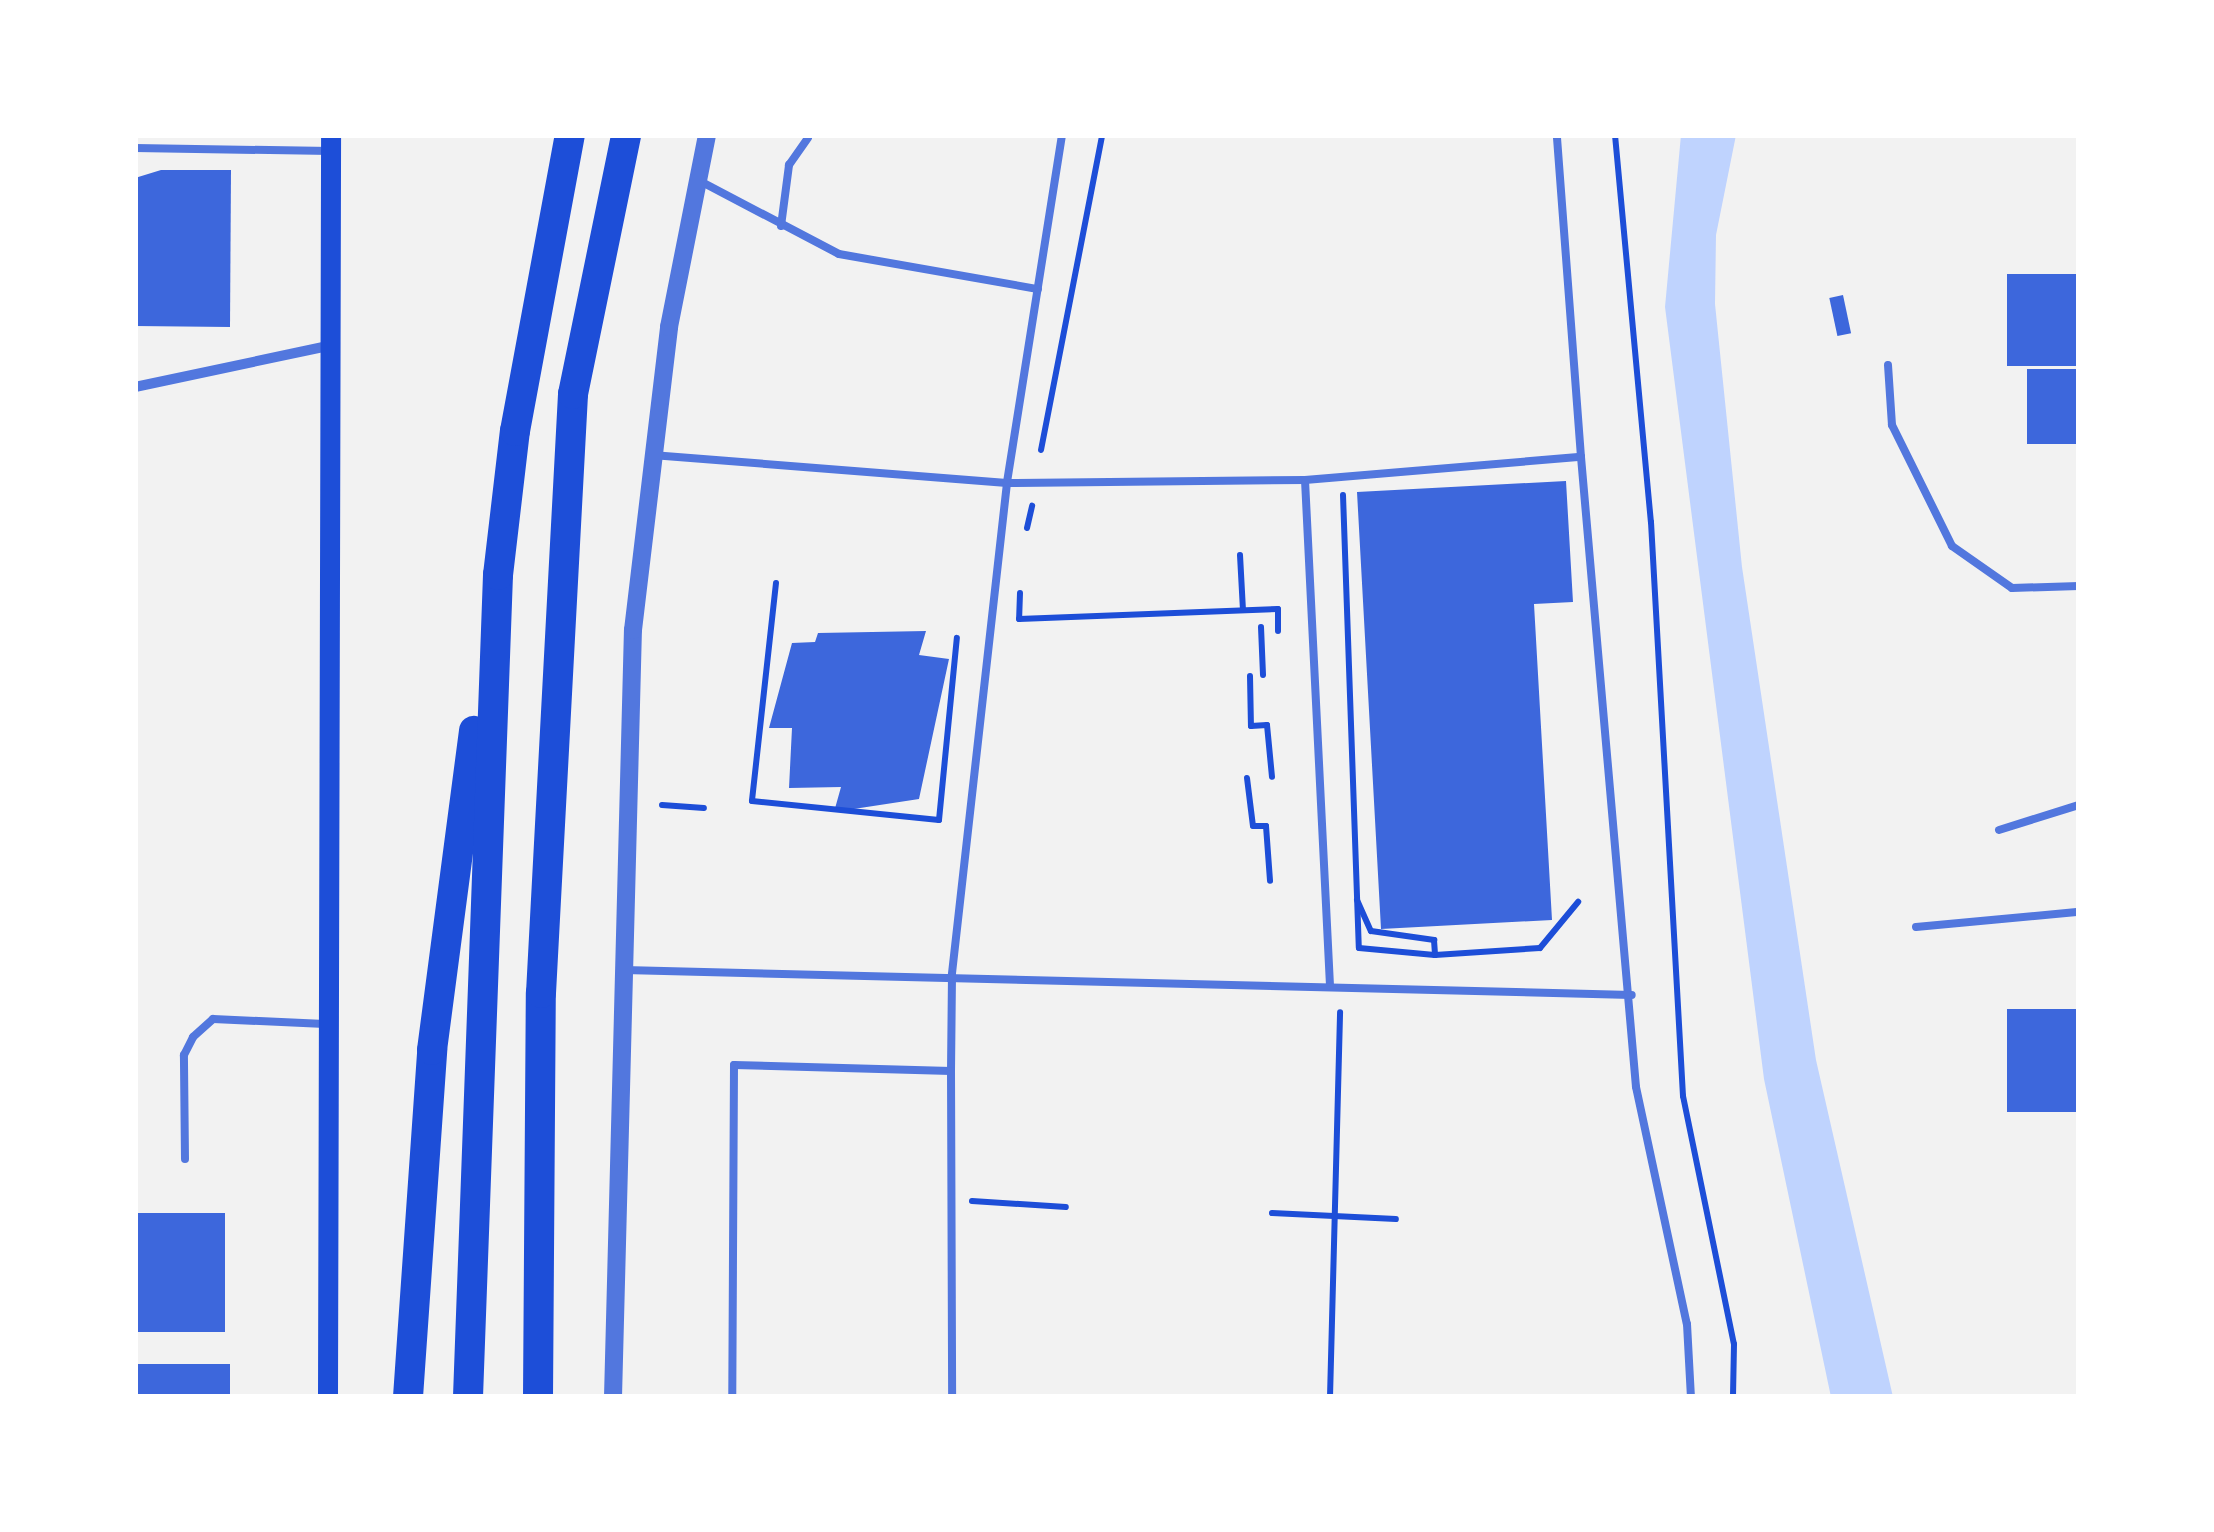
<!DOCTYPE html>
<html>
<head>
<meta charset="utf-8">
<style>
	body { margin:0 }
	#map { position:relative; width:2214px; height:1532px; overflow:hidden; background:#f2f2f2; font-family:"Source Serif 4",serif }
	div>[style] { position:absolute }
	.water>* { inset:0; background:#bfd3fe }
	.building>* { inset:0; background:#3d67dc; transform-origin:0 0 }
	.path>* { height:6px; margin:-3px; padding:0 3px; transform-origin:3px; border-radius:3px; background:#1d4ed8 }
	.service>* { height:8px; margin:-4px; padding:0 4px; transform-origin:4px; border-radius:4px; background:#5277de }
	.minor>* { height:10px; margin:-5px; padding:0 5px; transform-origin:5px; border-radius:5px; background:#5277de }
	.tertiary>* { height:18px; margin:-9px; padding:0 9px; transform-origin:9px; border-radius:9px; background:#5277de }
	.secondary>* { height:20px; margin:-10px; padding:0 10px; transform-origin:10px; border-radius:10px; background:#1d4ed8 }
	.motorway>* { height:30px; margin:-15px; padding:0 15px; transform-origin:15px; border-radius:15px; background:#1d4ed8 }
	span { translate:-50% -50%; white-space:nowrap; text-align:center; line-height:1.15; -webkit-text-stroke:9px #fff; paint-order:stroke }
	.frame { position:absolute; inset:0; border:138px solid #fff; pointer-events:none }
</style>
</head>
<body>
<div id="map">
	<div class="water">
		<div style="clip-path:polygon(1681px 135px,1736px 135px,1716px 235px,1715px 304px,1742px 567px,1816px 1060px,1893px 1397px,1831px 1397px,1764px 1079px,1665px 307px)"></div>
	</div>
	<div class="building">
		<div style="clip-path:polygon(161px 170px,231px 170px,230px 327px,135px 326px,135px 178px)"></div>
		<div style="left:2079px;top:274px;width:92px;height:72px;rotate:90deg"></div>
		<div style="left:1843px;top:295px;width:39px;height:14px;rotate:78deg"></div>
		<div style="left:2079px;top:369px;width:75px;height:52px;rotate:90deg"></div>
		<div style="clip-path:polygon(1566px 481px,1573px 602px,1534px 604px,1552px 920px,1381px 929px,1357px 492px)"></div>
		<div style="clip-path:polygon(926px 631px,919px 655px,949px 659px,919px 799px,834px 812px,841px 787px,789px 788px,792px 728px,769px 728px,792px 643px,815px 642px,818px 633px)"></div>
		<div style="left:2079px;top:1009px;width:103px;height:72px;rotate:90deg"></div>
		<div style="left:135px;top:1213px;width:90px;height:119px"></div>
		<div style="left:135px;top:1364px;width:95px;height:33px"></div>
	</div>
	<div class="path">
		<div style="left:1615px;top:135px;width:389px;rotate:84.7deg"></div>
		<div style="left:1651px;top:522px;width:575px;rotate:86.81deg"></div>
		<div style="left:1683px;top:1096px;width:253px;rotate:78.4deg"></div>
		<div style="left:1734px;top:1344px;width:53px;rotate:91.1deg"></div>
		<div style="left:1041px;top:450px;width:321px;rotate:-79deg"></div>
		<div style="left:1343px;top:495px;width:453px;rotate:88deg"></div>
		<div style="left:1359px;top:948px;width:76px;rotate:5.3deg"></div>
		<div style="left:1435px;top:955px;width:105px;rotate:-3.8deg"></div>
		<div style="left:1540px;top:948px;width:60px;rotate:-50.4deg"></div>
		<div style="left:1027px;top:528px;width:23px;rotate:-77deg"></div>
		<div style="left:1240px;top:555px;width:55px;rotate:86.9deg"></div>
		<div style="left:776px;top:583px;width:219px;rotate:96.3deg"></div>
		<div style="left:752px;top:801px;width:188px;rotate:5.8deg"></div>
		<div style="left:939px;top:820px;width:183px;rotate:-84.4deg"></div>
		<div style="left:1020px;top:593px;width:26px;rotate:92deg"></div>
		<div style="left:1019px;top:619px;width:259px;rotate:-2.2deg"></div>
		<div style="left:1278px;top:609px;width:22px;rotate:90deg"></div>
		<div style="left:1261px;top:627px;width:48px;rotate:87.6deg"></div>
		<div style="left:1250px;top:676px;width:50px;rotate:88.9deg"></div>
		<div style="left:1251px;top:726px;width:16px;rotate:-4deg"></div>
		<div style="left:1267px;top:725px;width:52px;rotate:84.5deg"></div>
		<div style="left:1247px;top:778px;width:48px;rotate:82.9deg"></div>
		<div style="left:1253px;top:826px;width:13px"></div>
		<div style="left:1266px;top:826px;width:55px;rotate:85.8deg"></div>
		<div style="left:662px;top:805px;width:42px;rotate:4.1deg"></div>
		<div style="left:1357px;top:900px;width:34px;rotate:66deg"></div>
		<div style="left:1371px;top:931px;width:64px;rotate:8.1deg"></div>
		<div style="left:1434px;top:940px;width:15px;rotate:86deg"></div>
		<div style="left:972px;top:1201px;width:94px;rotate:3.7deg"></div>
		<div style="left:1272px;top:1213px;width:124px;rotate:2.8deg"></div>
		<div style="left:1330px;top:1397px;width:385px;rotate:-88.5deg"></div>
	</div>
	<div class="service">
		<div style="left:1062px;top:135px;width:352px;rotate:99deg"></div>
		<div style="left:1007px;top:483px;width:298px;rotate:-0.6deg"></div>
		<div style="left:1305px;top:480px;width:506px;rotate:87.17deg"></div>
		<div style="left:135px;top:148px;width:196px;rotate:0.9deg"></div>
		<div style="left:698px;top:180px;width:159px;rotate:27.7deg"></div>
		<div style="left:839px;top:254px;width:202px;rotate:10deg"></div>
		<div style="left:781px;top:226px;width:62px;rotate:-82.5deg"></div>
		<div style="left:789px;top:165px;width:33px;rotate:-55deg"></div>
		<div style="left:1888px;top:365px;width:60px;rotate:86.2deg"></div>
		<div style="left:1892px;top:425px;width:135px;rotate:63.6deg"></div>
		<div style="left:1952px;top:546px;width:73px;rotate:35deg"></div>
		<div style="left:2012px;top:588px;width:67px;rotate:-1.7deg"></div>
		<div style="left:652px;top:455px;width:356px;rotate:4.5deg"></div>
		<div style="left:1007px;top:483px;width:495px;rotate:96.4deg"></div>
		<div style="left:952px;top:975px;width:96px;rotate:90.6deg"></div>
		<div style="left:951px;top:1071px;width:217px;rotate:-178.4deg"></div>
		<div style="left:734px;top:1065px;width:332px;rotate:90.3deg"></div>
		<div style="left:1581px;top:457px;width:632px;rotate:85.01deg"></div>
		<div style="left:1636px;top:1087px;width:242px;rotate:77.9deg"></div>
		<div style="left:1687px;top:1324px;width:73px;rotate:86.9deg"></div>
		<div style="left:1305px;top:480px;width:277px;rotate:-4.8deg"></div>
		<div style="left:1581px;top:457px;width:323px;rotate:-94.3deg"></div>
		<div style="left:1999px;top:830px;width:84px;rotate:-17.4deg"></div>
		<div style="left:1916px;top:927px;width:164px;rotate:-5.3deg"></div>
		<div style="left:624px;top:970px;width:1008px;rotate:1.42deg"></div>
		<div style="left:951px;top:1071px;width:326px;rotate:89.8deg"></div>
		<div style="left:185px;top:1159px;width:104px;rotate:-90.6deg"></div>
		<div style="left:184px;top:1055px;width:20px;rotate:-63deg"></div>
		<div style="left:193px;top:1037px;width:27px;rotate:-42deg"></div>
		<div style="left:213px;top:1019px;width:112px;rotate:2.6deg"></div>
	</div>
	<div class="minor">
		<div style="left:135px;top:387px;width:202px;rotate:-12deg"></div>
	</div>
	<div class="tertiary">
		<div style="left:613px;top:1397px;width:767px;rotate:-88.51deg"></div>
		<div style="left:633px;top:630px;width:305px;rotate:-83.2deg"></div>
		<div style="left:669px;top:327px;width:196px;rotate:-78.8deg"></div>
	</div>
	<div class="secondary">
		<div style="left:328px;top:1397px;width:1262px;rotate:-89.86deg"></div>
	</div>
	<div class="motorway">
		<div style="left:408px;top:1397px;width:348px;rotate:-86deg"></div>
		<div style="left:432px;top:1050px;width:322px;rotate:-82.5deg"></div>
		<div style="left:468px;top:1397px;width:823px;rotate:-87.91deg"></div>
		<div style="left:498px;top:575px;width:145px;rotate:-83.3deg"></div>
		<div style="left:515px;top:431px;width:301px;rotate:-79.5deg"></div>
		<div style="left:538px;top:1397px;width:404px;rotate:-89.6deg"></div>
		<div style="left:541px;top:993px;width:600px;rotate:-86.94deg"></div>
		<div style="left:573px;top:394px;width:264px;rotate:-78.4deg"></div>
	</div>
	<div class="frame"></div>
</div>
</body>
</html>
